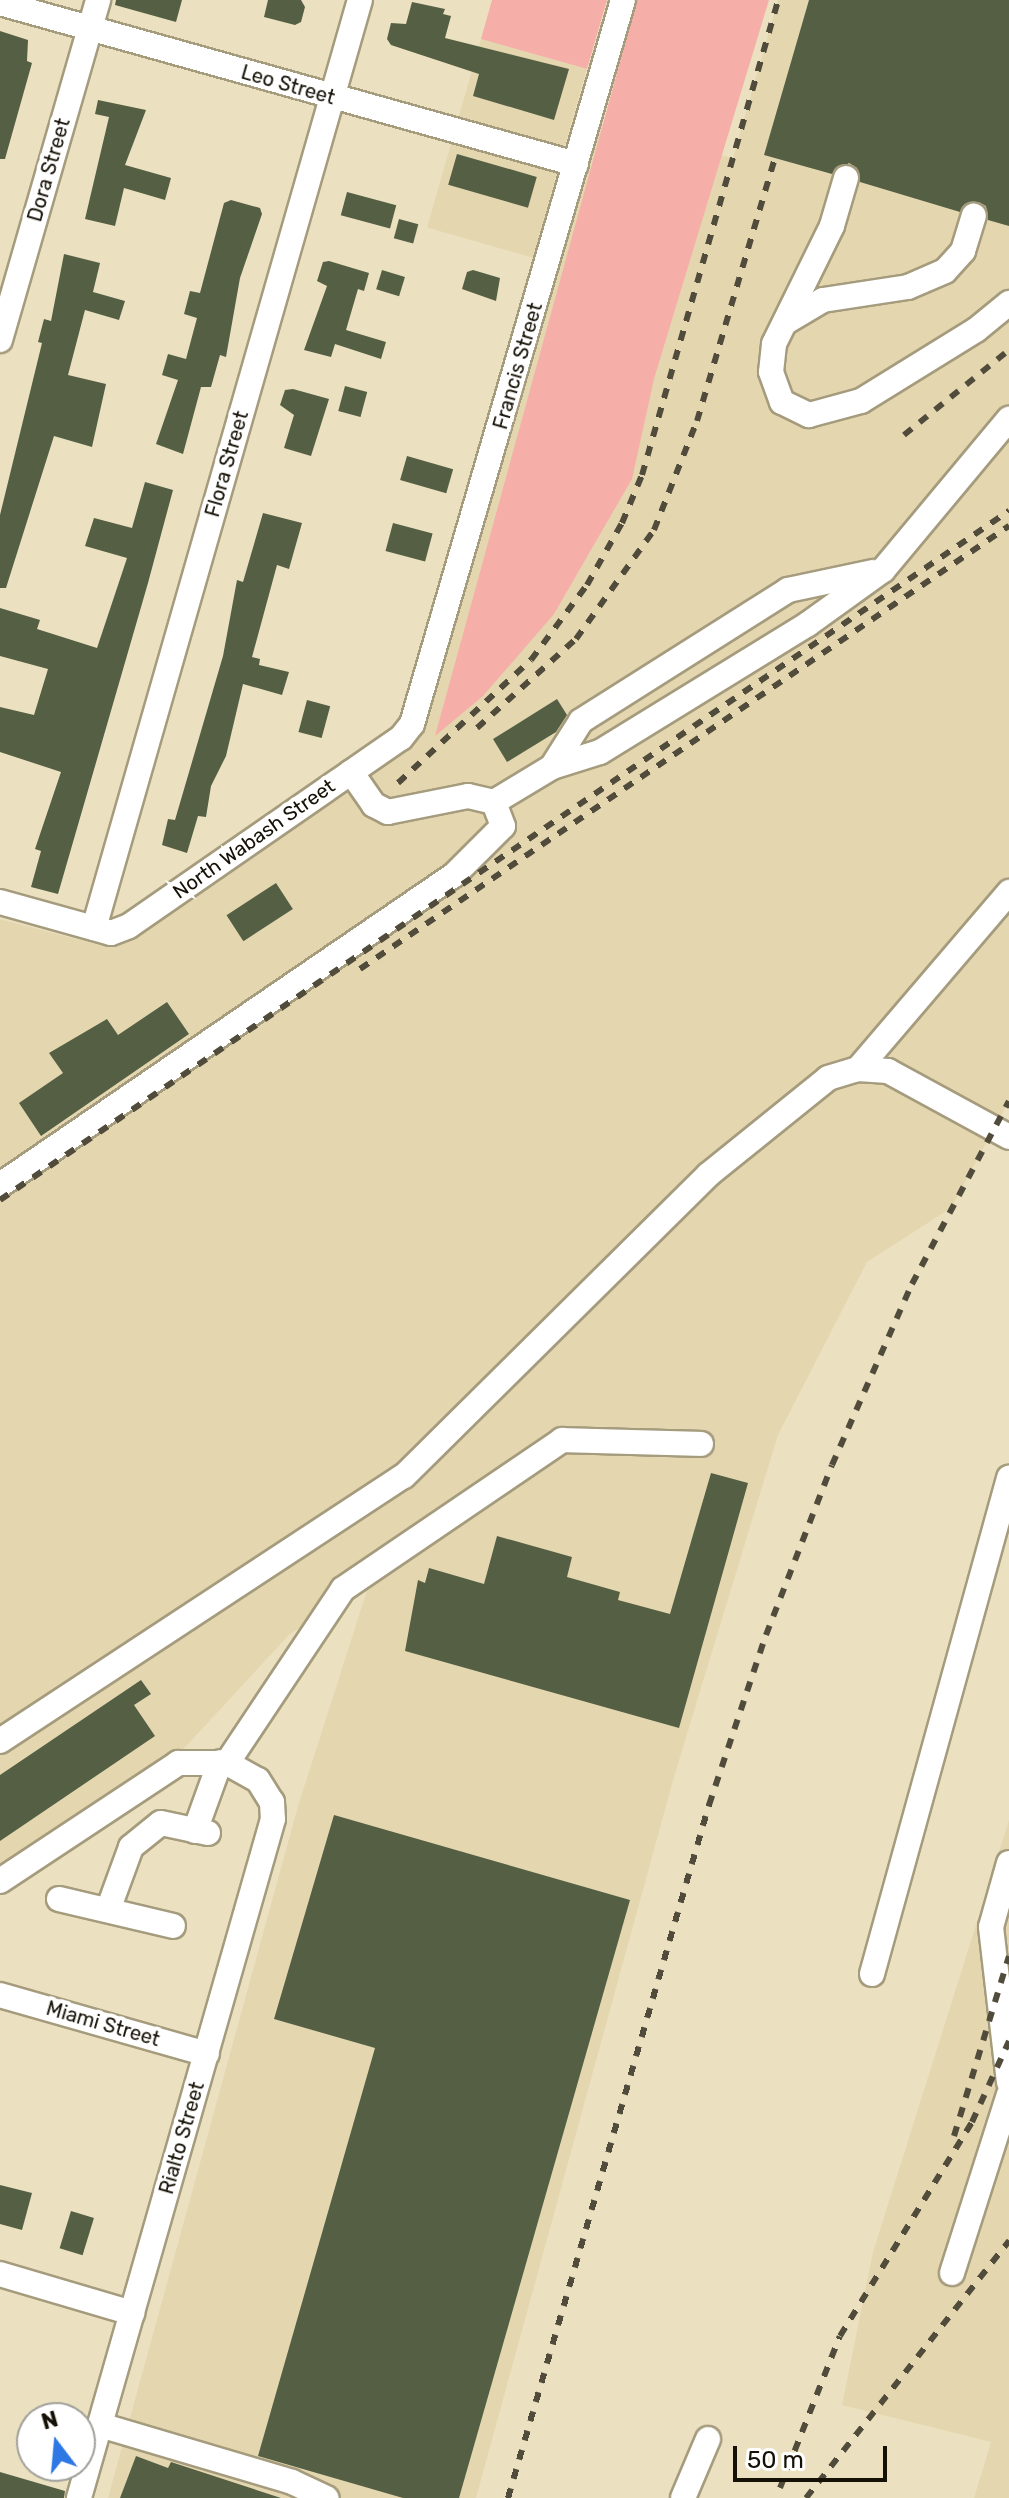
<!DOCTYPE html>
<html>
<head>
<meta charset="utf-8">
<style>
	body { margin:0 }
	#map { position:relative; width:1009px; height:2498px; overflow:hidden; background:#ebe1c1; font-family:Rubik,sans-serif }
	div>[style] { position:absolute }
	.built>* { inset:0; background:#e4d7b0; transform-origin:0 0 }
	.green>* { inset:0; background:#f5afa8 }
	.building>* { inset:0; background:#555f44; transform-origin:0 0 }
	.roads { filter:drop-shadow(2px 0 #a59b7d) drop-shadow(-2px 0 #a59b7d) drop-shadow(0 2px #a59b7d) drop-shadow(0 -2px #a59b7d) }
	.minor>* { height:24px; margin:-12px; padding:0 12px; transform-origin:12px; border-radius:12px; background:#fff }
	.rail>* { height:6px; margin-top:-3px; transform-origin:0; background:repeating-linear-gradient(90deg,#504b3a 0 10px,transparent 0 20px) }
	span { translate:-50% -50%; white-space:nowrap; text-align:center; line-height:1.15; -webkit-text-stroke:8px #fff; paint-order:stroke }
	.street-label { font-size:20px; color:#151106 }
	.north { position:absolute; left:16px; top:2402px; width:80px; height:80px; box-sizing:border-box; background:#fff; border:2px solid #a1a09b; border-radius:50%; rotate:344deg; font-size:22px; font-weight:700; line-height:32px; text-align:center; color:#151106 }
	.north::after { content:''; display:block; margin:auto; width:28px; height:36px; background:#2e78e5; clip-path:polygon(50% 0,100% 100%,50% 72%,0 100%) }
	.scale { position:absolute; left:733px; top:2446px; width:154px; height:36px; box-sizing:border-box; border:4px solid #151106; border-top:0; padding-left:10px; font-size:24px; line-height:28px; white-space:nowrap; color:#151106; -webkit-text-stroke:6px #fff; paint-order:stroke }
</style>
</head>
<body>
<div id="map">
	<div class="built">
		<div style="clip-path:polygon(778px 0,1009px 0,1009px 1101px,951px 1208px,867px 1262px,778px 1435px,674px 1777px,476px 2498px,108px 2498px,298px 1806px,370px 1581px,289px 1635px,165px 1769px,0 1881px,0 919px,99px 945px,408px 730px,587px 124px,733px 158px)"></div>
		<div style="left:481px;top:39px;width:110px;height:196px;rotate:16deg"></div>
		<div style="clip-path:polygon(1009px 1820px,1009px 2498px,974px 2498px,991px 2442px,842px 2405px,873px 2252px)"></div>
	</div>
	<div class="green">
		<div style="clip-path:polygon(492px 0,607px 0,587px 69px,481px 39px)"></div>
		<div style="clip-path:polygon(637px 0,769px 0,654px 379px,632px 479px,554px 614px,483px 696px,435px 736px)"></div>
	</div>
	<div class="building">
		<div style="clip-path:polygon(116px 0,182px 0,176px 22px,115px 5px)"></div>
		<div style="clip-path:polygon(268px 0,301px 0,305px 7px,301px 22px,295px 25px,264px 17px)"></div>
		<div style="clip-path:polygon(809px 0,1009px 0,1009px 226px,988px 220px,986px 206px,978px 202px,960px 212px,860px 182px,857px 168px,849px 163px,832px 174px,764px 155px)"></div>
		<div style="clip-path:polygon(412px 2px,445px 9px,443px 14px,451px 16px,445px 38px,569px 69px,554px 120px,473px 96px,479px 74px,391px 45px,387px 39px,391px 23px,406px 24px)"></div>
		<div style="clip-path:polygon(0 31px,28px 40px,27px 61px,32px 63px,5px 159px,0 159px)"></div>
		<div style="clip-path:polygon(98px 100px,146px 110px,125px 165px,171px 178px,165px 200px,124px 188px,115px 226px,85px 219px,109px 117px,95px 114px)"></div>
		<div style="left:457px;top:154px;width:83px;height:32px;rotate:16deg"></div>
		<div style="left:347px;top:192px;width:51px;height:24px;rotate:15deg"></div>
		<div style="clip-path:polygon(231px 200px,260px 208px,262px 214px,240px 278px,226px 357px,220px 355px,211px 387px,201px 387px,183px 454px,156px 444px,178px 380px,162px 375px,168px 354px,186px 359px,197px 318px,184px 314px,190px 291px,200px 293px,224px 203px)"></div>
		<div style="left:399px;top:219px;width:20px;height:20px;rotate:15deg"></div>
		<div style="clip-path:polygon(64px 254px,100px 263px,93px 292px,125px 301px,119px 320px,85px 310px,68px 375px,106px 384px,92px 447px,54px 436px,6px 588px,0 588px,0 515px,42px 343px,38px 342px,44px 319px,51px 321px)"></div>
		<div style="clip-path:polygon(329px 261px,369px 273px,364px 291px,358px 289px,346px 330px,386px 342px,381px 359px,335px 344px,331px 357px,304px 350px,327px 286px,317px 281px,323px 262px)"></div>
		<div style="left:382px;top:270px;width:24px;height:20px;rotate:17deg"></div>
		<div style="clip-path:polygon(473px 270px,500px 278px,496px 301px,462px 289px,467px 272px)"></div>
		<div style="left:345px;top:386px;width:23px;height:26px;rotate:15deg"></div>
		<div style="clip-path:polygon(293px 389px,329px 399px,311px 456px,284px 448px,294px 415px,280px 405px,285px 390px)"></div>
		<div style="left:407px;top:456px;width:48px;height:25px;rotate:16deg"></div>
		<div style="clip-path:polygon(145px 482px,173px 490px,148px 583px,58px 894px,31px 887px,41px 851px,35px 849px,61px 772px,0 752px,0 707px,34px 715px,48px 669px,0 656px,0 608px,40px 620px,37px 629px,97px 648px,127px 558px,85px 546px,94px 518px,132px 528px)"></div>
		<div style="clip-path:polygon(263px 513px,302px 523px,289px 569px,277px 565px,252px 657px,260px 659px,259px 665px,289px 672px,282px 695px,243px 684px,226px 756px,211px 786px,206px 817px,198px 816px,187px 853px,162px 845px,168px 819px,175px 820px,223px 656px,237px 580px,243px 582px)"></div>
		<div style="left:393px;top:523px;width:41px;height:29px;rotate:15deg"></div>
		<div style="clip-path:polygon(557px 699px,567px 715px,556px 732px,507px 762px,493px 739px)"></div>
		<div style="left:307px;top:700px;width:24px;height:33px;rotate:15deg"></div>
		<div style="left:276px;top:883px;width:31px;height:59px;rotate:57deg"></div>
		<div style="clip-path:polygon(167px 1002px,189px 1034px,41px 1136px,19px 1103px,63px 1073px,49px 1053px,107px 1019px,118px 1035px)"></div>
		<div style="clip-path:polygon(711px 1473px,748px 1483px,679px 1728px,405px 1651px,418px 1580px,425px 1583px,429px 1568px,484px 1584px,497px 1536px,572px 1557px,567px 1577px,620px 1592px,618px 1600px,670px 1614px)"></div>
		<div style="clip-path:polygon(141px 1680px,151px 1694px,134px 1705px,155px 1736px,0 1841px,0 1775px)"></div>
		<div style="clip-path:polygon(334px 1815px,630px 1900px,459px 2498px,403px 2498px,258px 2456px,375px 2048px,274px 2019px)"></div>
		<div style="clip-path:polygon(0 2185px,32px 2193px,22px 2230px,0 2224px)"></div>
		<div style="left:71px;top:2211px;width:24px;height:39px;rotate:17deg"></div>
		<div style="clip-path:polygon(136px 2456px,168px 2468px,171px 2462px,281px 2498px,120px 2498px)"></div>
		<div style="clip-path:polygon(0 2472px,65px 2491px,64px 2498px,0 2498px)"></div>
	</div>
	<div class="roads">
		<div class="minor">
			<div style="left:0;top:3px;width:598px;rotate:15.62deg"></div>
			<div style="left:846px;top:178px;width:50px;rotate:106.3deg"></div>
			<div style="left:832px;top:226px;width:131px;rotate:116.2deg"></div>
			<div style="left:774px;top:344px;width:28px;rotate:96deg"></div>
			<div style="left:771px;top:372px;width:32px;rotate:70deg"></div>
			<div style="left:782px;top:402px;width:30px;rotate:26deg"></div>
			<div style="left:809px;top:415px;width:54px;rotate:-15.1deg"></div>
			<div style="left:861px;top:401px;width:135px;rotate:-31.7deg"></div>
			<div style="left:976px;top:330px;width:43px;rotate:-39.3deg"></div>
			<div style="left:786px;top:322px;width:43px;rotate:-30.7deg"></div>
			<div style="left:823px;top:300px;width:86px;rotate:-8.7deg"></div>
			<div style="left:908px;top:287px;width:40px;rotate:-23.4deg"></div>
			<div style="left:945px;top:271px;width:27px;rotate:-48deg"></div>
			<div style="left:963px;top:251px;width:37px;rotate:-73deg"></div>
			<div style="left:0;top:340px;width:354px;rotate:-73.9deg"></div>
			<div style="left:552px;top:767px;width:50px;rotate:-17.4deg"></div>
			<div style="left:600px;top:752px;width:244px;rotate:-31.6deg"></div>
			<div style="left:808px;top:624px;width:92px;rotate:-35.8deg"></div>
			<div style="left:883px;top:570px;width:197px;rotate:-50.2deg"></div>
			<div style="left:494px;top:802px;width:68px;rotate:-31.1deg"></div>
			<div style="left:552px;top:767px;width:54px;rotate:-57.8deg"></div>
			<div style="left:581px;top:721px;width:245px;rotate:-32.3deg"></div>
			<div style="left:788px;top:590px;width:87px;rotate:-12deg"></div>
			<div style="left:0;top:902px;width:115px;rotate:15.6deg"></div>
			<div style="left:111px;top:933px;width:19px;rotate:-21deg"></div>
			<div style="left:129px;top:926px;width:331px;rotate:-34.7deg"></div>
			<div style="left:401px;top:738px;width:18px;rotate:-52deg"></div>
			<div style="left:412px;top:724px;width:754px;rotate:-73.75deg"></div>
			<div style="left:94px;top:928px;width:965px;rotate:-74.01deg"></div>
			<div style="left:858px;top:1069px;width:233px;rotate:-49.5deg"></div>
			<div style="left:0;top:1185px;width:550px;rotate:-34.33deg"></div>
			<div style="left:454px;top:875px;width:69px;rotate:-45deg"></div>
			<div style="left:503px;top:826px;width:26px;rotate:-111deg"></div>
			<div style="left:494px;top:802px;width:27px;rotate:-167deg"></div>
			<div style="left:468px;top:796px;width:82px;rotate:168.7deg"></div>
			<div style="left:388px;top:812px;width:16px;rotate:-153deg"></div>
			<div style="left:374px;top:805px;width:40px;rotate:-124.9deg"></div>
			<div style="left:0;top:1741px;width:483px;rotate:-33.3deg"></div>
			<div style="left:404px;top:1476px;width:428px;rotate:-44.7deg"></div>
			<div style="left:708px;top:1175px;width:154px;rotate:-38.9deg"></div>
			<div style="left:828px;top:1078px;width:31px;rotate:-17deg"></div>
			<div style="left:858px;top:1069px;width:30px;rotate:4deg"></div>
			<div style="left:888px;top:1071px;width:138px;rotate:28.6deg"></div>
			<div style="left:227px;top:1763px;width:209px;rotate:-56.3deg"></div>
			<div style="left:343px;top:1589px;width:265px;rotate:-34.2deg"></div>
			<div style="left:562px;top:1440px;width:139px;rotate:1.6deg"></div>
			<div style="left:195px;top:1831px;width:73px;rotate:-70.1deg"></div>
			<div style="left:1009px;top:1863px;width:66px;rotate:105.7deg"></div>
			<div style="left:991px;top:1927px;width:156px;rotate:83.4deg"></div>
			<div style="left:0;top:1881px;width:214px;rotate:-33.5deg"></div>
			<div style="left:178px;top:1763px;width:49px"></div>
			<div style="left:227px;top:1763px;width:35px;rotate:29deg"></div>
			<div style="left:258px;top:1780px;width:26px;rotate:58deg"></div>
			<div style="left:272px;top:1802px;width:17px;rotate:87deg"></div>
			<div style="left:273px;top:1819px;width:706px;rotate:105.95deg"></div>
			<div style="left:59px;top:1899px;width:117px;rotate:13.3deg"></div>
			<div style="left:108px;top:1910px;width:67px;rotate:-69.9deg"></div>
			<div style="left:131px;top:1847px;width:38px;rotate:-39deg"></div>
			<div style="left:161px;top:1823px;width:48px;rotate:12deg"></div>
			<div style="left:872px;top:1974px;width:515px;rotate:-74.56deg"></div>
			<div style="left:0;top:1995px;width:215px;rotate:15.9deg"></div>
			<div style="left:952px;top:2273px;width:188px;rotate:-72.3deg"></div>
			<div style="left:0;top:2274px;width:138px;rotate:16.5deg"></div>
			<div style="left:100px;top:2425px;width:200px;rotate:16.5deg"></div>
			<div style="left:292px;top:2482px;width:38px;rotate:25deg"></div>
			<div style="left:683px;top:2498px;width:64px;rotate:-67deg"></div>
		</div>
	</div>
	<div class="rail">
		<div style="left:904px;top:435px;width:135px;rotate:-39deg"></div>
		<div style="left:477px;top:728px;width:133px;rotate:-42deg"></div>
		<div style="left:576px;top:639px;width:134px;rotate:-54.4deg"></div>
		<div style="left:654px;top:530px;width:117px;rotate:-68.5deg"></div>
		<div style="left:697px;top:421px;width:274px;rotate:-73.5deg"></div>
		<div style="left:398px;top:783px;width:181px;rotate:-42.8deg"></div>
		<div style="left:531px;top:660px;width:94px;rotate:-53.3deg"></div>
		<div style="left:587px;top:585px;width:71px;rotate:-60.6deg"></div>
		<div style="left:622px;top:523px;width:52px;rotate:-67.4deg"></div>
		<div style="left:642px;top:475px;width:494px;rotate:-74deg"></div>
		<div style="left:360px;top:969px;width:786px;rotate:-34.32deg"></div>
		<div style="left:0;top:1200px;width:1222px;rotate:-34.33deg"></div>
		<div style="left:954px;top:2136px;width:188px;rotate:-73deg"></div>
		<div style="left:780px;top:2488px;width:163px;rotate:-68.5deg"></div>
		<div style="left:840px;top:2336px;width:251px;rotate:-58.3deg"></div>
		<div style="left:972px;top:2122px;width:89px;rotate:-65.4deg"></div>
		<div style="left:508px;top:2498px;width:722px;rotate:-73.83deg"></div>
		<div style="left:709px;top:1805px;width:179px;rotate:-71.5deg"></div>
		<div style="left:766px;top:1635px;width:182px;rotate:-68.8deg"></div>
		<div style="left:832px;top:1465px;width:198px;rotate:-66.2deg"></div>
		<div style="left:912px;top:1284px;width:207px;rotate:-62.1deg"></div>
		<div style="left:806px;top:2498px;width:328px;rotate:-51.7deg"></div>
	</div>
	<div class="street-label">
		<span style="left:288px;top:85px;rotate:16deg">Leo Street</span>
		<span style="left:49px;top:170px;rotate:-74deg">Dora Street</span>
		<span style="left:518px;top:366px;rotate:-74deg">Francis Street</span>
		<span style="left:227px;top:464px;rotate:-74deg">Flora Street</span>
		<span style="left:254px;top:839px;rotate:-35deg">North Wabash Street</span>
		<span style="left:103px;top:2024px;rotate:16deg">Miami Street</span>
		<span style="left:182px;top:2138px;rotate:-74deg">Rialto Street</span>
	</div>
	<div class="north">N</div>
	<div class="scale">50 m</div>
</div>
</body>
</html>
